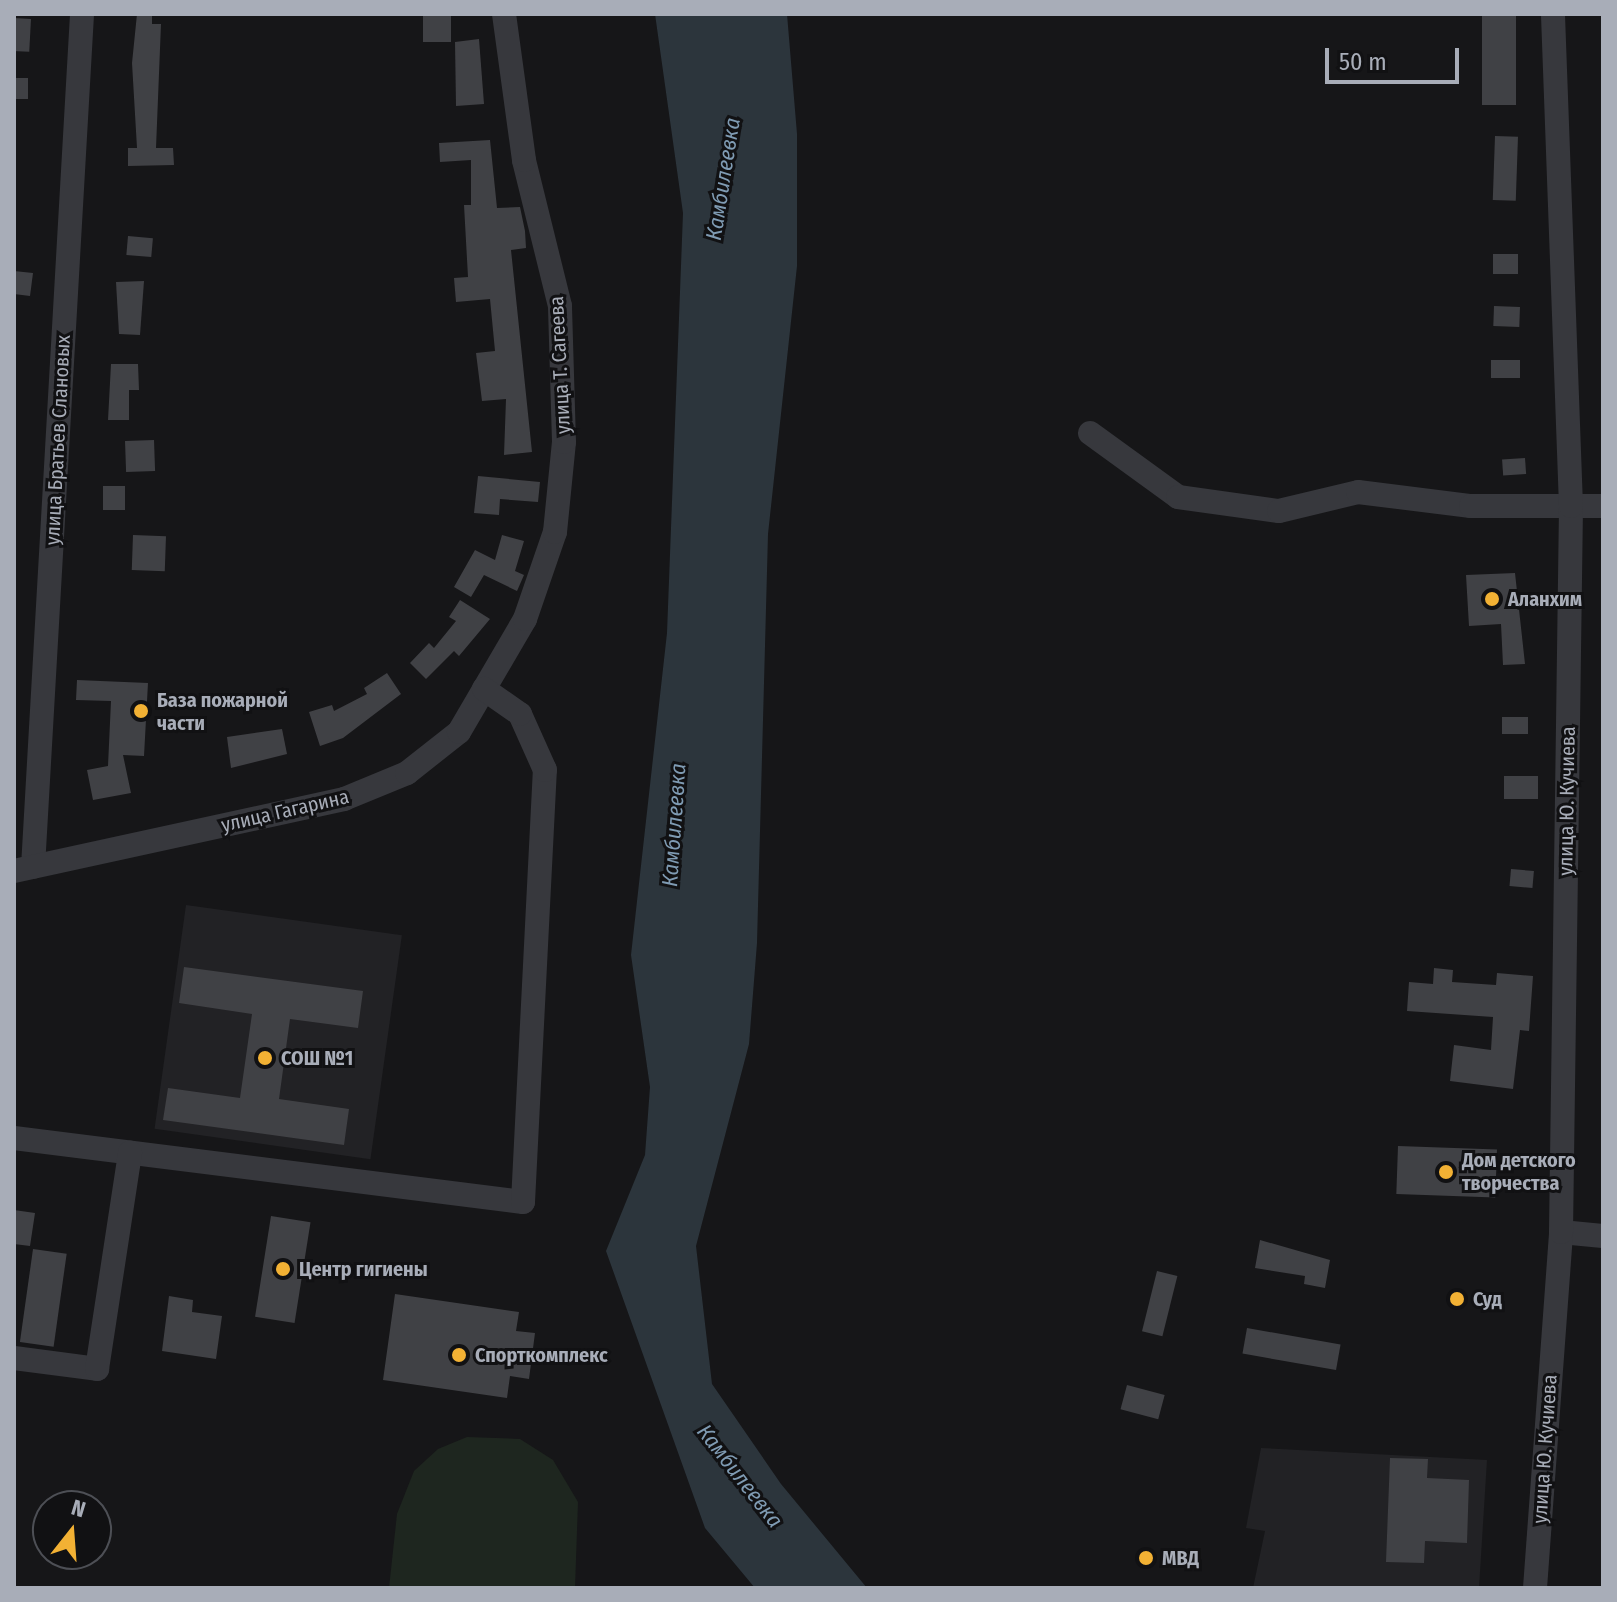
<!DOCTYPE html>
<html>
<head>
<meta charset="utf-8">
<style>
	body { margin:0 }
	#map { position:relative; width:1617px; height:1602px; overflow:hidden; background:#161618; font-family:"Fira Sans Condensed",sans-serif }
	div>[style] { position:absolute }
	.built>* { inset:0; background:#222225; transform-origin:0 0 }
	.green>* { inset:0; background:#1e261f }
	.water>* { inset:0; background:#2c353c }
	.building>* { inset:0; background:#404145; transform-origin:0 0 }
	.minor>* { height:24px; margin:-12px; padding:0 12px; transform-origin:12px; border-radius:12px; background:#37383d }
	.dots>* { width:22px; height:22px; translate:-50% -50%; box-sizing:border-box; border:4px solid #111113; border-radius:50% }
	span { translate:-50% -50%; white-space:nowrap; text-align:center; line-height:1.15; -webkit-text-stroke:6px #111113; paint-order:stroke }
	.street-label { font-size:20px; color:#a8adb8 }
	.poi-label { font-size:20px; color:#a8adb8; font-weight:700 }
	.left { translate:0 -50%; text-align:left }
	.water-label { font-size:22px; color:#7f9bb3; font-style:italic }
	.frame { position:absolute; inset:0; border:16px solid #a8adb8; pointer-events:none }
	.north { position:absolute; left:32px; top:1490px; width:80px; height:80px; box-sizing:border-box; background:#111113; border:2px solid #4d4f55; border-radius:50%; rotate:17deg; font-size:22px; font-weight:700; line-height:32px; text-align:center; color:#a8adb8 }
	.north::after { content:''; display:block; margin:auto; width:28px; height:36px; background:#f2b134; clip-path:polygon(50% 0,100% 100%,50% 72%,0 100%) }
	.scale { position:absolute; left:1325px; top:48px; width:134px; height:36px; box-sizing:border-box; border:4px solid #a8adb8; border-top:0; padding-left:10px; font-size:24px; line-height:28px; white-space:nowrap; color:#a8adb8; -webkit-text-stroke:6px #111113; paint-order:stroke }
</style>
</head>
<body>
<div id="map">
	<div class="built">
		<div style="left:186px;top:905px;width:218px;height:226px;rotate:8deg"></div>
		<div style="clip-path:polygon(1261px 1448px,1487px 1460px,1479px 1588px,1253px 1588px,1265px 1531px,1246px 1528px)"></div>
	</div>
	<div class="green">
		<div style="clip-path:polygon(467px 1437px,520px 1439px,553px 1460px,578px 1502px,575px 1588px,389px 1588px,397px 1514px,414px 1471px,438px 1449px)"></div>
	</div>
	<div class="water">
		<div style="clip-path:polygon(655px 14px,787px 14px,797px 134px,797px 266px,768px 534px,757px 943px,749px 1044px,696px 1246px,712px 1384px,781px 1484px,867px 1588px,755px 1588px,705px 1528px,606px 1251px,645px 1155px,650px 1087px,631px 955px,667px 633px,683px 213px)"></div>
	</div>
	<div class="building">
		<div style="clip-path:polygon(137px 14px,152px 14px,152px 24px,161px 24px,156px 148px,173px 148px,174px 165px,128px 166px,128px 148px,137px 148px,132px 63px)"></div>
		<div style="left:423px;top:14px;width:28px;height:28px"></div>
		<div style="left:1482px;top:14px;width:34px;height:91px"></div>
		<div style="left:14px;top:18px;width:17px;height:33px;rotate:3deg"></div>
		<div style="clip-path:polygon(479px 39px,484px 104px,456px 106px,455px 42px)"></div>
		<div style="left:14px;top:78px;width:14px;height:21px"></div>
		<div style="left:1495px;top:136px;width:23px;height:64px;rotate:2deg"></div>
		<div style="clip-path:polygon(490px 140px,497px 208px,520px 207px,525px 231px,526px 248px,511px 250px,532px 452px,504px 455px,506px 399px,482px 401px,476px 353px,495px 351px,490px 299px,456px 302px,454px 278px,468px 277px,464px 205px,471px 205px,471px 160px,440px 162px,439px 143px)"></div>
		<div style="left:128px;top:236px;width:25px;height:19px;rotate:5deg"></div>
		<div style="left:1493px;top:254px;width:25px;height:20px"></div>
		<div style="clip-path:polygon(14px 271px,33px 273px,30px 296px,14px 294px)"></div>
		<div style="clip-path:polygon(144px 281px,140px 335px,119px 334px,116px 282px)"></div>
		<div style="left:1494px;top:306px;width:26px;height:20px;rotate:2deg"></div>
		<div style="left:1491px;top:360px;width:29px;height:18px"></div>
		<div style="clip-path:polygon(111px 364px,138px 364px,139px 390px,129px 390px,129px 420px,108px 420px)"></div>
		<div style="left:154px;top:440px;width:31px;height:29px;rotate:88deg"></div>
		<div style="left:1525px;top:458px;width:16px;height:23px;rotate:86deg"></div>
		<div style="clip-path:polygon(478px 476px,540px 482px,538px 502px,500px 499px,499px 515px,474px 513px)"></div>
		<div style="left:125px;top:486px;width:24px;height:22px;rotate:90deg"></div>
		<div style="left:133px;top:535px;width:33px;height:35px;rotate:2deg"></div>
		<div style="clip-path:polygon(502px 535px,524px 541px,515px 571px,524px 575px,517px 591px,484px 575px,471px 597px,454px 587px,475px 550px,495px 560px)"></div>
		<div style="clip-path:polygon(1515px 573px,1525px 664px,1503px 665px,1501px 624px,1469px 626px,1466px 575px)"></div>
		<div style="clip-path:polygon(460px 600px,490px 619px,459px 656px,454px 651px,426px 679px,410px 663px,429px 643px,434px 648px,456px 621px,449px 617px)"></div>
		<div style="clip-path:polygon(387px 673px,401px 694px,343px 738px,320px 746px,309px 712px,332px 705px,334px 711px,367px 694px,364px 688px)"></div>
		<div style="clip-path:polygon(77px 680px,148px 683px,144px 756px,123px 755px,131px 793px,93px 800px,87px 770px,108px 766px,111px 701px,76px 700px)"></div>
		<div style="left:1502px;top:717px;width:26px;height:17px"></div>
		<div style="clip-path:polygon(282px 729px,287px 754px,231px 768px,227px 737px)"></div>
		<div style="left:1538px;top:776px;width:23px;height:34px;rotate:90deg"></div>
		<div style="left:1511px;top:869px;width:23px;height:17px;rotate:5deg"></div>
		<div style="clip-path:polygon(184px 967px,363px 991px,358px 1028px,290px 1019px,279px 1099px,349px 1109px,344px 1145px,163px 1120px,168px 1088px,240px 1098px,252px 1014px,179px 1003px)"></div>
		<div style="clip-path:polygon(1434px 968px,1453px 970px,1452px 982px,1496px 985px,1497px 973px,1533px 976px,1529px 1031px,1520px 1030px,1513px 1089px,1450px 1081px,1454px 1045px,1491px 1050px,1493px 1017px,1407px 1011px,1409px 982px,1433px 984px)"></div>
		<div style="left:1398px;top:1146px;width:99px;height:48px;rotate:2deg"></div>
		<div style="clip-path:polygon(14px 1210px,35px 1213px,30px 1246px,14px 1244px)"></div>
		<div style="left:271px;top:1216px;width:40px;height:102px;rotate:9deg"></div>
		<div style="clip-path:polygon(1260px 1240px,1330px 1260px,1325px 1288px,1304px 1284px,1305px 1276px,1255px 1268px)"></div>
		<div style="left:33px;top:1249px;width:34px;height:94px;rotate:8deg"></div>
		<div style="left:1157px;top:1271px;width:21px;height:62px;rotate:14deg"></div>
		<div style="clip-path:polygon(395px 1294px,519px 1312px,516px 1331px,535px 1333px,529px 1379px,510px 1376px,507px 1398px,383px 1380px)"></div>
		<div style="clip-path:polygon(169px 1296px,193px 1300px,192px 1312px,222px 1316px,216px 1359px,162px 1351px)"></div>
		<div style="left:1247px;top:1328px;width:95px;height:26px;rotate:10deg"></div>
		<div style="left:1127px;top:1385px;width:39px;height:25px;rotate:15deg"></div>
		<div style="clip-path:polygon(1390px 1458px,1428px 1459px,1427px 1478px,1469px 1480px,1467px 1543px,1425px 1541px,1424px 1563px,1386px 1562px)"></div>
	</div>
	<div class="minor">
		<div style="left:1090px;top:433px;width:109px;rotate:36deg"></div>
		<div style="left:1178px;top:497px;width:102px;rotate:7.9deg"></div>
		<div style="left:1279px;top:511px;width:81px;rotate:-13.5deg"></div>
		<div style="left:1358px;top:492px;width:114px;rotate:7.1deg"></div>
		<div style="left:1471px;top:506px;width:132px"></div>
		<div style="left:33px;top:867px;width:854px;rotate:-86.71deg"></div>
		<div style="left:14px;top:871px;width:338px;rotate:-12.3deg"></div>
		<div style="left:344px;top:799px;width:68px;rotate:-22.4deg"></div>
		<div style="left:407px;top:773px;width:66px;rotate:-38.3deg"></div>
		<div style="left:459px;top:732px;width:131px;rotate:-59.7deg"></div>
		<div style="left:525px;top:619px;width:92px;rotate:-71deg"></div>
		<div style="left:555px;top:532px;width:90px;rotate:-84.3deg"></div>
		<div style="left:564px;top:442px;width:136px;rotate:-91.7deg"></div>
		<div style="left:560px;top:306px;width:150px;rotate:-103.9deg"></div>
		<div style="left:524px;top:160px;width:147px;rotate:-97.8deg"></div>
		<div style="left:14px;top:1138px;width:513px;rotate:7.17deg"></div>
		<div style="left:523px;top:1202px;width:433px;rotate:-87.1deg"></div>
		<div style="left:545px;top:770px;width:61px;rotate:-114.1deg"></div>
		<div style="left:520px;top:714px;width:44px;rotate:-145.2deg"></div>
		<div style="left:1561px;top:1232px;width:42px;rotate:5.4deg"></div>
		<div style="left:14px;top:1358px;width:84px;rotate:7.5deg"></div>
		<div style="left:97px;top:1369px;width:219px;rotate:-81.3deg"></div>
		<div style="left:1535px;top:1588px;width:357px;rotate:-85.8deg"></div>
		<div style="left:1561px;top:1232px;width:726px;rotate:-89.21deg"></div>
		<div style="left:1571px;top:506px;width:492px;rotate:-92.1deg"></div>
	</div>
	<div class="dots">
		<div style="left:1492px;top:599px;background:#f2b134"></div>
		<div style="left:141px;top:711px;background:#f2b134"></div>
		<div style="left:265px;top:1058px;background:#f2b134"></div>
		<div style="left:1446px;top:1172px;background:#f2b134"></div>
		<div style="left:283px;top:1269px;background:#f2b134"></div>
		<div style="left:1457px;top:1299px;background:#f2b134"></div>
		<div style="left:459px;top:1355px;background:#f2b134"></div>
		<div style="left:1146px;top:1558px;background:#f2b134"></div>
	</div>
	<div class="street-label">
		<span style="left:560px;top:365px;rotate:-93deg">улица Т. Сагеева</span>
		<span style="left:58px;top:440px;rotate:-87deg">улица Братьев Слановых</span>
		<span style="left:1567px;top:801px;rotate:-89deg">улица Ю. Кучиева</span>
		<span style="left:285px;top:811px;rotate:-13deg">улица Гагарина</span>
		<span style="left:1545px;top:1449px;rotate:-86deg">улица Ю. Кучиева</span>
	</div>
	<div class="poi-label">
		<span class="left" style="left:1508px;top:599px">Аланхим</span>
		<span class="left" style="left:157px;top:712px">База пожарной<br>части</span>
		<span class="left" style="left:281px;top:1058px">СОШ №1</span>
		<span class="left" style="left:1462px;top:1172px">Дом детского<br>творчества</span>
		<span class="left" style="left:299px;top:1269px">Центр гигиены</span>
		<span class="left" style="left:1473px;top:1299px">Суд</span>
		<span class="left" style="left:475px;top:1355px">Спорткомплекс</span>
		<span class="left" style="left:1162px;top:1558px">МВД</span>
	</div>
	<div class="water-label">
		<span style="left:723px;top:179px;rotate:-81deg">Камбилеевка</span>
		<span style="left:674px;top:825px;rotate:-86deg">Камбилеевка</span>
		<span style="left:740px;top:1476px;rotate:52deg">Камбилеевка</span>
	</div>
	<div class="frame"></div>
	<div class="north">N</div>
	<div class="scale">50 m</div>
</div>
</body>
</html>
